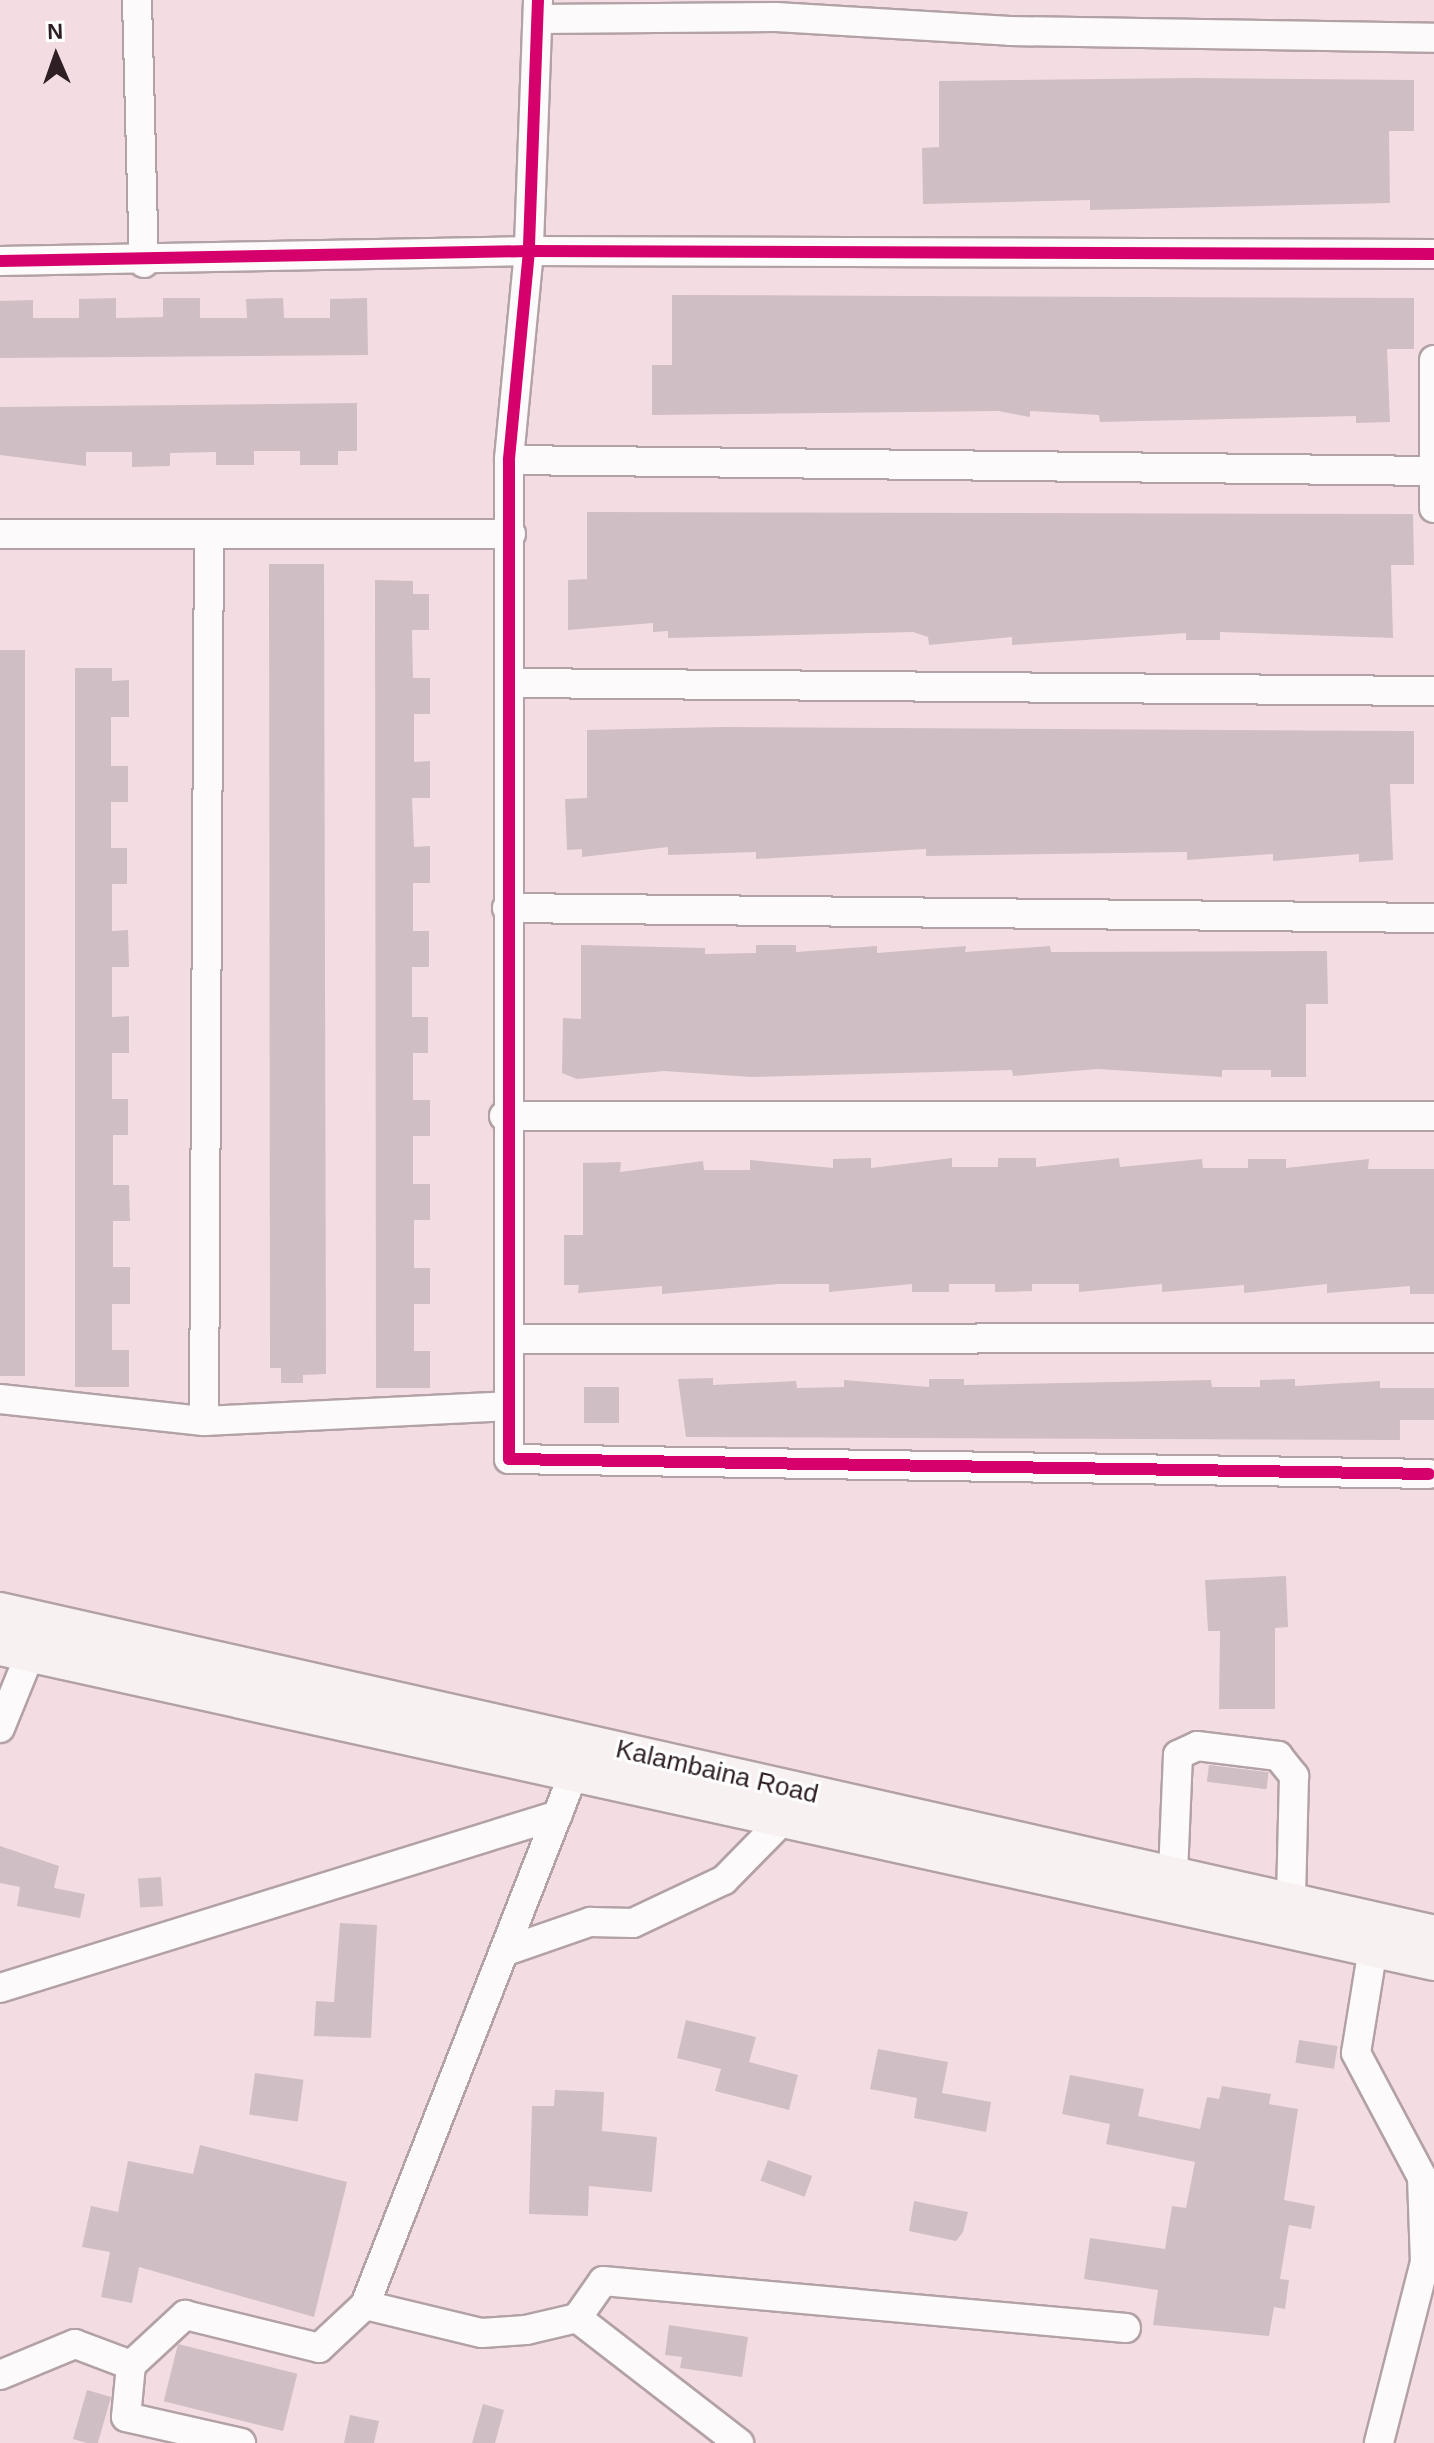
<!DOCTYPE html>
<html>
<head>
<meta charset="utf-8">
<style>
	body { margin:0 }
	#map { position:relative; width:1434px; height:2443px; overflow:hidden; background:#f3dde3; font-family:Arial,sans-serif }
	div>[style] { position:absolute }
	.building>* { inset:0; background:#cfbec3; transform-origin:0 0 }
	.roads { filter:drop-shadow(2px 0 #b2a1a5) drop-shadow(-2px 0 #b2a1a5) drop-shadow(0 2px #b2a1a5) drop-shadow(0 -2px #b2a1a5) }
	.minor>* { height:28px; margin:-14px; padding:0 14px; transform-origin:14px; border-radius:14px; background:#fdfafb }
	.major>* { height:36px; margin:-18px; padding:0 18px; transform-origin:18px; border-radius:18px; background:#f8f1f2 }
	.cycleway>* { height:12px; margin:-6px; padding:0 6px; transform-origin:6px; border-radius:6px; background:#d6006c }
	span { translate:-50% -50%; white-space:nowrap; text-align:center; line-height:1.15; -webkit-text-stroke:6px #fff; paint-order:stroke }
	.street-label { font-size:26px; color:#2d1f23 }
	.north { position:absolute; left:16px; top:16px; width:80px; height:80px; -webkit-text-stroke:6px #fff; paint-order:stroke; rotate:358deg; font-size:22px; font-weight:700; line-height:32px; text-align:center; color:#2d1f23 }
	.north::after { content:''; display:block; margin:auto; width:28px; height:36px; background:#2d1f23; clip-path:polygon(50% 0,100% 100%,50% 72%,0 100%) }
</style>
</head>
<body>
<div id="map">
	<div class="building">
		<div style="clip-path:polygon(1192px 78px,1414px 80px,1414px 131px,1389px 131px,1390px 203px,1090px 210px,1090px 200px,923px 204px,922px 148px,939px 147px,939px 81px)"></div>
		<div style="clip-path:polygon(672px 295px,1414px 298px,1414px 349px,1387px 349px,1390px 422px,1356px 423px,1356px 416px,1100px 422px,1099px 415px,1030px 411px,1030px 417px,998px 411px,652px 415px,652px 365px,672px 365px)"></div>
		<div style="clip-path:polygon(116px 298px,116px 318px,163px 317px,163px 298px,200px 298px,200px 318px,247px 318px,246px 299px,283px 298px,284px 318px,330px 318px,330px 299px,367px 298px,368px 355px,0 358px,0 301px,33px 300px,33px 318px,79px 318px,79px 299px)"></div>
		<div style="clip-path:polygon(357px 403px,357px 451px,338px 451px,338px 465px,300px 465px,300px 451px,254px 451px,254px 465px,216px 465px,216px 452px,170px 453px,170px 466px,132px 467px,132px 452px,86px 452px,86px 466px,0 455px,0 407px)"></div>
		<div style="clip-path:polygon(587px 512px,1413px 514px,1414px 565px,1391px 565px,1393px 638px,1220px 632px,1220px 640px,1186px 640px,1186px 633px,1012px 645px,1012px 637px,929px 645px,928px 637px,913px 632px,668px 638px,668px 631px,653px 632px,653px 623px,568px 630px,568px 580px,587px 579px)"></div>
		<div style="clip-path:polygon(269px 564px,324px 564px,326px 1374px,303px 1375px,303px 1383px,281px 1383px,281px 1368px,270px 1368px)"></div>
		<div style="clip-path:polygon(375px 580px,413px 581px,413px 594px,429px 594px,429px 630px,412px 630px,413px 678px,430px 678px,430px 714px,414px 714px,414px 762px,430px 761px,430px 798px,412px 798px,414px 847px,430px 846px,430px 883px,413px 883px,413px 931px,429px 931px,429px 967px,412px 967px,412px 1017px,428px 1017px,428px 1053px,413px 1053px,413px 1100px,430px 1100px,430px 1136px,413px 1136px,413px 1184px,430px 1184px,430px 1220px,414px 1220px,414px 1268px,430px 1268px,430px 1304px,414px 1304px,414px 1351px,430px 1351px,430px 1388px,376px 1388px)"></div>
		<div style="left:0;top:650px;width:25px;height:726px"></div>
		<div style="clip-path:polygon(75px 668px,112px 668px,112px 681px,129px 680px,129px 717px,111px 717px,111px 766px,128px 766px,128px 802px,111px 802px,111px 848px,127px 848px,127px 884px,112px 884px,112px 931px,128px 930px,129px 967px,112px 967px,112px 1017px,129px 1016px,129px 1053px,112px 1053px,112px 1099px,128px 1099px,128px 1135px,113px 1135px,113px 1185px,129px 1185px,130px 1221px,113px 1221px,113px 1267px,130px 1267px,130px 1304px,112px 1304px,112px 1350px,129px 1350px,129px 1387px,75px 1387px)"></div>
		<div style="clip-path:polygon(723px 727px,1414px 731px,1414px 784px,1390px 784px,1393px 860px,1359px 862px,1359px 854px,1273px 861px,1273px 854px,1187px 860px,1187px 852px,926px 856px,926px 849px,756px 859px,756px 852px,668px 855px,668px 847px,582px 857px,582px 849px,567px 850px,565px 799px,587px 798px,587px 730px)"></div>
		<div style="clip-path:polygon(581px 945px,705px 948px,705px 954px,756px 953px,756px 945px,796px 945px,796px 952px,877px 946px,877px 953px,966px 946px,965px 952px,1050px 946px,1051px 952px,1327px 951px,1328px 1004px,1306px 1004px,1306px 1077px,1271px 1077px,1271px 1070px,1222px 1070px,1222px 1077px,1098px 1069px,1013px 1076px,1012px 1070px,751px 1077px,664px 1071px,577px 1079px,562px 1073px,563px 1018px,581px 1019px)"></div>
		<div style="clip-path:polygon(871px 1158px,871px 1168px,952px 1158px,952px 1167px,998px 1167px,998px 1158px,1036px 1158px,1036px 1167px,1119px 1158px,1120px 1167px,1202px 1159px,1203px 1168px,1248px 1168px,1248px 1159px,1286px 1159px,1286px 1168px,1369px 1159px,1368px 1169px,1434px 1169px,1434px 1294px,1410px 1294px,1410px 1286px,1327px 1293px,1327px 1284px,1244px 1293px,1244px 1285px,1162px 1292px,1162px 1284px,1079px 1292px,1079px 1284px,1032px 1284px,1032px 1291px,995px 1292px,995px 1284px,949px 1284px,949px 1292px,912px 1292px,912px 1284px,829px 1292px,829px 1284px,779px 1284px,662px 1294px,662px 1286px,578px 1293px,579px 1285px,564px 1285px,564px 1235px,583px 1235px,583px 1163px,621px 1162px,620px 1172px,703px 1161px,704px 1170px,750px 1170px,750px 1160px,833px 1168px,833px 1159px)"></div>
		<div style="clip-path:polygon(713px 1378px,713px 1385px,796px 1381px,797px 1388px,844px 1387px,844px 1380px,929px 1387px,929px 1379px,964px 1379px,964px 1385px,1211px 1380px,1212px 1387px,1260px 1387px,1260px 1380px,1295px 1379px,1295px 1386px,1380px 1381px,1380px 1388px,1434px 1388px,1434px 1420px,1400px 1420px,1400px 1440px,686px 1437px,678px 1379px)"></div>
		<div style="left:584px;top:1387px;width:35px;height:36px"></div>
		<div style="clip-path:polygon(1286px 1576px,1288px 1627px,1275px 1628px,1275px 1709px,1219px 1709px,1220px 1631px,1208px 1631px,1205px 1580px)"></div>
		<div style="left:1209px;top:1765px;width:60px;height:17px;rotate:7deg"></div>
		<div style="clip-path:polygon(0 1846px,59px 1866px,54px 1888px,85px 1894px,80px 1918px,17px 1906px,20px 1887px,0 1883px)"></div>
		<div style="left:161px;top:1877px;width:29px;height:23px;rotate:86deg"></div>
		<div style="clip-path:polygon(340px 1923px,377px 1925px,371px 2038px,314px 2036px,316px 2001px,334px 2002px)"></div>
		<div style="clip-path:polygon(686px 2020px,756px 2037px,749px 2062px,798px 2075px,789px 2110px,715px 2091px,721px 2069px,677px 2058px)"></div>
		<div style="left:1299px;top:2040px;width:39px;height:23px;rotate:9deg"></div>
		<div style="clip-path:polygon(878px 2049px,948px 2062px,942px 2093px,991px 2102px,986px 2132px,914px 2118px,917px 2098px,870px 2089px)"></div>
		<div style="left:255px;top:2073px;width:49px;height:42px;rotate:8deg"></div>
		<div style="clip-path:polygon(1070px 2075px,1144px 2089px,1138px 2116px,1200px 2129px,1207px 2097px,1219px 2099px,1222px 2086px,1271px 2094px,1269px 2104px,1298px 2109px,1284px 2200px,1315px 2206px,1311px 2229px,1289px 2225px,1280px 2279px,1289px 2280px,1285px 2309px,1274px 2307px,1269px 2336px,1153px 2325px,1158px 2290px,1084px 2279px,1090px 2238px,1165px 2249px,1172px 2206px,1186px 2208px,1195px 2162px,1106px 2144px,1110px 2124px,1062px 2114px)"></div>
		<div style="clip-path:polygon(555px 2090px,604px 2092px,602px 2131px,657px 2137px,652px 2192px,589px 2186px,588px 2216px,529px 2214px,532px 2106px,554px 2106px)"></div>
		<div style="clip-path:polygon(200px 2145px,347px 2182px,314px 2317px,139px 2267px,132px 2303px,101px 2297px,110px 2252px,82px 2247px,91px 2206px,118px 2212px,128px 2161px,193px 2174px)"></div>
		<div style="left:768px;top:2160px;width:47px;height:22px;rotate:20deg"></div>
		<div style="clip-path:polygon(914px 2201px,968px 2212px,963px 2232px,956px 2241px,909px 2231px)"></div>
		<div style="clip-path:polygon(669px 2325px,748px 2337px,742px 2377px,680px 2368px,682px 2357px,665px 2355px)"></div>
		<div style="left:178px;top:2344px;width:123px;height:59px;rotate:14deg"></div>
		<div style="left:87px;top:2390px;width:25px;height:51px;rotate:16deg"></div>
		<div style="clip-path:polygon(483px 2404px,504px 2410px,495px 2443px,472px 2443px)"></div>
		<div style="clip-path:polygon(350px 2415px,379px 2421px,374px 2443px,344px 2443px)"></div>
	</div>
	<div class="roads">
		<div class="minor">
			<div style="left:137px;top:0;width:263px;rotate:88.5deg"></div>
			<div style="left:538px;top:0;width:251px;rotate:92.1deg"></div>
			<div style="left:529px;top:251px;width:210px;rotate:95.5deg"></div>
			<div style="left:509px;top:460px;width:999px;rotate:90deg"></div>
			<div style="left:509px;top:1459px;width:920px;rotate:0.93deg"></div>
			<div style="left:538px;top:19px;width:238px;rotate:-0.5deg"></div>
			<div style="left:776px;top:17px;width:234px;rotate:3.4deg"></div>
			<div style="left:1010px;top:31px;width:424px;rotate:0.9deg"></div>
			<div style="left:0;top:261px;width:529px;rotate:-1.08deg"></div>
			<div style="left:529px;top:251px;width:905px;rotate:0.19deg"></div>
			<div style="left:1434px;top:360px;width:148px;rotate:90deg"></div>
			<div style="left:509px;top:460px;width:922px;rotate:0.68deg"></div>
			<div style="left:0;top:534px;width:511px"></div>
			<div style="left:513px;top:683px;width:921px;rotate:0.5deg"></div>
			<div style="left:507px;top:908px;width:927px;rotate:0.62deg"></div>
			<div style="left:504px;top:1116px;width:930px"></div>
			<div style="left:510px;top:1339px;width:924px;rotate:-0.06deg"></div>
			<div style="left:0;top:1399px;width:205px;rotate:6.2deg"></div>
			<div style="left:204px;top:1421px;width:304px;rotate:-2.8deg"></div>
			<div style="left:204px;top:1421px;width:884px;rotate:-89.68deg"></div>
			<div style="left:0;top:1728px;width:80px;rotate:-67.9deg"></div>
			<div style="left:1173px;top:1874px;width:119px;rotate:-87.6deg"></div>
			<div style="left:1178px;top:1755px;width:21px;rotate:-25deg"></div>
			<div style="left:1197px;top:1746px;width:82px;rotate:7deg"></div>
			<div style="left:1278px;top:1756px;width:26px;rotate:51deg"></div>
			<div style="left:1294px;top:1776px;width:123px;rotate:91.4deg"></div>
			<div style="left:1373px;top:1948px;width:106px;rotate:99.2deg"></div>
			<div style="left:1356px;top:2053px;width:140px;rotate:62deg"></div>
			<div style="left:1422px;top:2177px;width:85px;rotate:88deg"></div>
			<div style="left:1425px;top:2262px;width:187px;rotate:104.3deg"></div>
			<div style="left:509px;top:1950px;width:86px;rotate:-19.1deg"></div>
			<div style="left:590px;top:1922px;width:43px;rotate:1.3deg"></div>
			<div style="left:633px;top:1923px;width:101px;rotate:-25.3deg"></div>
			<div style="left:724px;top:1880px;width:84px;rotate:-45.5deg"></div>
			<div style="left:0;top:1988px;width:584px;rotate:-17.23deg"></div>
			<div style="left:365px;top:2305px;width:120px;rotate:13.5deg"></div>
			<div style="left:482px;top:2333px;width:44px;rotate:-3.9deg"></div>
			<div style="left:526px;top:2330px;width:52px;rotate:-13.2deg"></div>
			<div style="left:577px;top:2318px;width:45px;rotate:-54.9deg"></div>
			<div style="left:603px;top:2281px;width:525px;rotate:5.14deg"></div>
			<div style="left:577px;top:2318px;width:205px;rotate:37.7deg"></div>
			<div style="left:131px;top:2365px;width:74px;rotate:-42.8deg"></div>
			<div style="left:185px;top:2315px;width:138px;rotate:13.8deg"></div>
			<div style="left:319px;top:2348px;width:63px;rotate:-43.1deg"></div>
			<div style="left:365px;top:2305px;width:569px;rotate:-68.57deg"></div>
			<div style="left:0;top:2375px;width:81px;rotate:-22.5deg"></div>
			<div style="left:75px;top:2344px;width:60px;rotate:20.6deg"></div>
			<div style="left:131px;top:2365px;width:52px;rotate:95.5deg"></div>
			<div style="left:126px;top:2417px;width:118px;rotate:12.7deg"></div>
		</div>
		<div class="major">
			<div style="left:0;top:1611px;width:1470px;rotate:12.69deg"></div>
			<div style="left:0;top:1647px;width:1468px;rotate:12.39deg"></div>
		</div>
	</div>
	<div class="cycleway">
		<div style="left:538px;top:0;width:251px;rotate:92.1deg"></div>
		<div style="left:529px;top:251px;width:210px;rotate:95.5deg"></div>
		<div style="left:509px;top:460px;width:999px;rotate:90deg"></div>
		<div style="left:509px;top:1459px;width:920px;rotate:0.93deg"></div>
		<div style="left:0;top:261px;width:529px;rotate:-1.08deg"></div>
		<div style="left:529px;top:251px;width:905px;rotate:0.19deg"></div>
	</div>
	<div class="street-label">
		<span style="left:717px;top:1772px;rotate:13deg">Kalambaina Road</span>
	</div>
	<div class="north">N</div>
</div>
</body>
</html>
